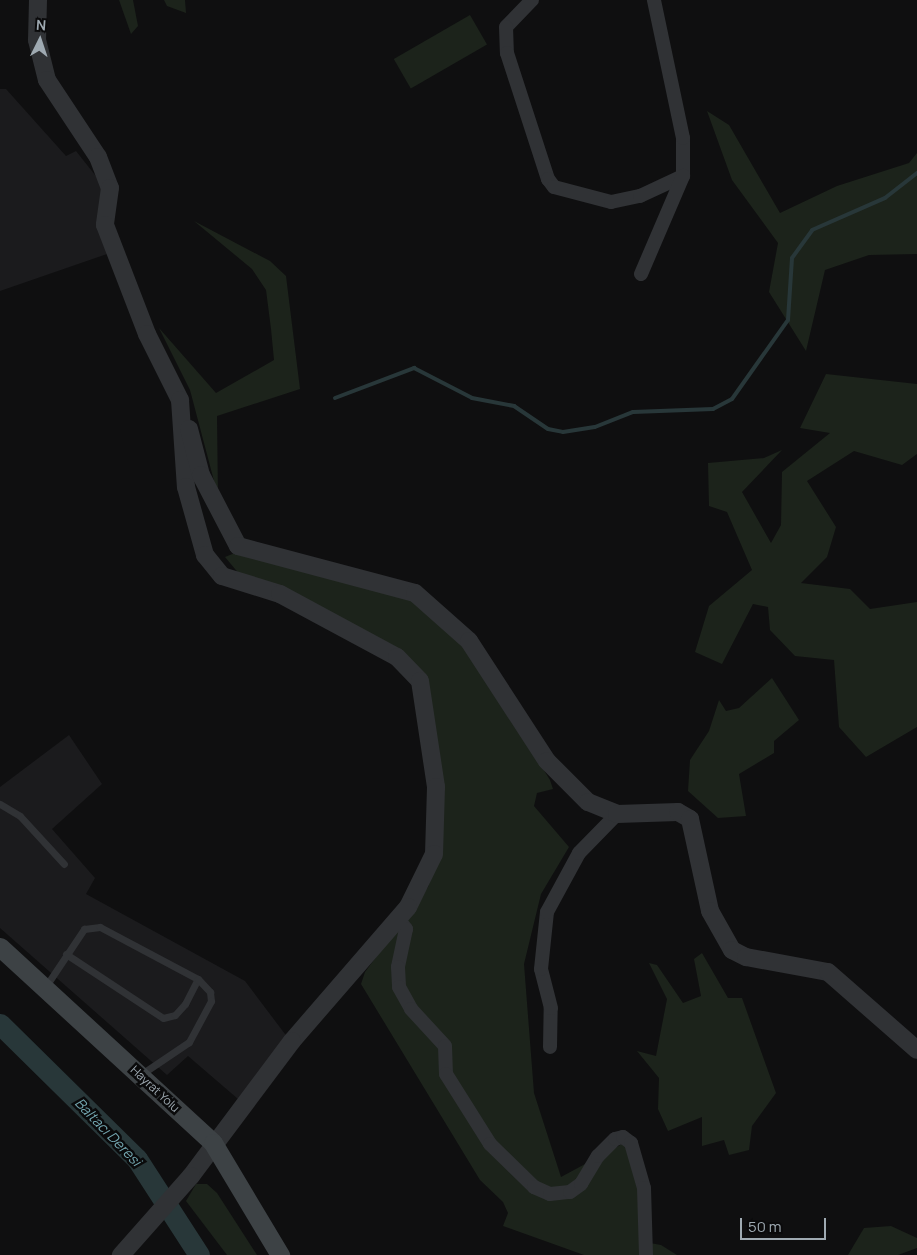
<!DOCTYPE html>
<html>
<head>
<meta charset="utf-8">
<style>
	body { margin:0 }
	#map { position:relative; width:917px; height:1255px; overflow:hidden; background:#0f0f10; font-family:Manrope,sans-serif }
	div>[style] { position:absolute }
	.built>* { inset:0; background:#1b1b1d }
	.green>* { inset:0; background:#1c231b; transform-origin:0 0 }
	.stream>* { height:4px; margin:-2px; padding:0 2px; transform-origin:2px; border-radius:2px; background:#283739 }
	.river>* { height:21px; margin:-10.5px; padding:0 10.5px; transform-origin:10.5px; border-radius:10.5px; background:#283739 }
	.service>* { height:7px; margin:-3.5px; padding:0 3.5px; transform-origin:3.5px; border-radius:3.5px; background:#303235 }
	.minor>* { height:14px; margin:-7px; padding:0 7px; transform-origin:7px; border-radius:7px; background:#303235 }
	.tertiary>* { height:18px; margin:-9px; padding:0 9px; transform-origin:9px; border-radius:9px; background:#303235 }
	.secondary>* { height:19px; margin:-9.5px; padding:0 9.5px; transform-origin:9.5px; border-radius:9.5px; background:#3d4245 }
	span { translate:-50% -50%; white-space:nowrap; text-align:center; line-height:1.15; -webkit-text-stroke:5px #0a0a0b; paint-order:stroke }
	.street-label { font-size:12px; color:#9faab2 }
	.water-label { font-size:14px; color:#73a6b0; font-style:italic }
	.north { position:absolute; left:15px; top:15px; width:50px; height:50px; -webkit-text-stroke:4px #0a0a0b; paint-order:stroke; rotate:4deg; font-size:14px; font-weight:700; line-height:20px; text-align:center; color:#9faab2 }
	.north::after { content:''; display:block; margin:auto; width:18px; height:22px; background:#9faab2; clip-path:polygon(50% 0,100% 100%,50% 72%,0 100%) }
	.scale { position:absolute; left:740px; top:1218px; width:86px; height:22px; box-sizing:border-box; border:2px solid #9faab2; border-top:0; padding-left:6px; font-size:15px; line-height:18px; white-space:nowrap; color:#9faab2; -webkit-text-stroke:4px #0a0a0b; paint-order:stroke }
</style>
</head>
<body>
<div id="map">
	<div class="built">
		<div style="clip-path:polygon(0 89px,6px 89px,66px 156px,76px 151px,103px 185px,99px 223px,107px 254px,0 291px)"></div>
		<div style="clip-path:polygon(69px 735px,102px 784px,52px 829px,95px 878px,86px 894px,245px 981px,288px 1038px,238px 1099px,188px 1056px,167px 1075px,0 928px,0 787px)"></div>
	</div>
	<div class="green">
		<div style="clip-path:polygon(119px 0,133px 0,138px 26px,131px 34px)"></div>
		<div style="clip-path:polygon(164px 0,185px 0,186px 13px,167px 6px)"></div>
		<div style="left:470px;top:15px;width:34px;height:88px;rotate:60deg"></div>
		<div style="clip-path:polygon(707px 111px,729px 125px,780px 213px,837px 186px,909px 163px,917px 153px,917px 254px,869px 255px,825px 270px,806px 351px,769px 292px,778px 243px,732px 180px)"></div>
		<div style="clip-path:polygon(194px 221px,270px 261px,286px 276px,300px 389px,217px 416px,218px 496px,190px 390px,159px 328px,216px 393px,274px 360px,271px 329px,266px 290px,252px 269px)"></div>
		<div style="clip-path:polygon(826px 374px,917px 384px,917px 454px,902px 465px,854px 451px,807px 481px,836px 527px,827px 557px,801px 583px,850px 589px,870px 609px,917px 602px,917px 727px,866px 757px,839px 727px,834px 660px,795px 656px,770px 630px,768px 607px,753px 604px,722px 664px,695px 652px,709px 606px,752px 570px,727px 512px,709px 506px,708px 463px,764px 458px,782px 450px,742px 492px,771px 543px,781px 525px,782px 472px,830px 433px,800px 428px)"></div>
		<div style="clip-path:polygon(235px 553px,412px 597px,460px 639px,486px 677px,550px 780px,553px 789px,537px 793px,534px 806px,569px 847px,541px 894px,524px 964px,534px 1093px,561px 1177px,624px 1143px,640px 1191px,639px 1241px,661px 1245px,677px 1255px,584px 1255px,503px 1226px,508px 1213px,503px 1202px,480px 1180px,361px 984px,365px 972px,428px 887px,439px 857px,427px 684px,240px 575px,225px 557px)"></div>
		<div style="clip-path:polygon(772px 678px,799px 720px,774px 741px,774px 753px,739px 774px,746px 816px,718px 818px,688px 791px,690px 760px,709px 731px,719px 700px,726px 711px,739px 708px)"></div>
		<div style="clip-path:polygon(702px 953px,728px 998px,742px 998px,776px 1093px,752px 1126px,749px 1150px,729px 1155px,724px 1140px,702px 1146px,702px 1117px,668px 1131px,658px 1109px,659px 1078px,637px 1051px,656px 1056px,667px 999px,649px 963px,657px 965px,683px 1003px,701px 996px,694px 959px)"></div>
		<div style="clip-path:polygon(196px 1184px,207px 1184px,217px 1193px,257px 1255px,227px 1255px,186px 1201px)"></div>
		<div style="clip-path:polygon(891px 1226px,917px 1238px,917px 1248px,898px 1255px,848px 1255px,864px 1228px)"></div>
	</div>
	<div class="stream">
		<div style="left:335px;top:398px;width:85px;rotate:-20.8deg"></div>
		<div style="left:414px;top:368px;width:65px;rotate:27.3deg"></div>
		<div style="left:472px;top:398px;width:43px;rotate:10.8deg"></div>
		<div style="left:514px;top:406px;width:41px;rotate:34.1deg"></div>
		<div style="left:548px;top:429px;width:15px;rotate:11deg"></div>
		<div style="left:563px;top:432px;width:32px;rotate:-9deg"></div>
		<div style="left:595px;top:427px;width:41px;rotate:-21.5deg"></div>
		<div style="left:633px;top:412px;width:80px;rotate:-2.1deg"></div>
		<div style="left:713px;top:409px;width:21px;rotate:-28deg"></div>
		<div style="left:732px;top:399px;width:97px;rotate:-54.7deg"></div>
		<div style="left:788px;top:320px;width:62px;rotate:-86.3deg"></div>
		<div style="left:792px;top:258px;width:34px;rotate:-54deg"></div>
		<div style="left:812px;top:230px;width:80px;rotate:-23.7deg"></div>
		<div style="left:885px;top:198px;width:41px;rotate:-38deg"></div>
	</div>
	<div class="river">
		<div style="left:0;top:1024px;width:192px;rotate:44.6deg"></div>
		<div style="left:137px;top:1159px;width:114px;rotate:57.1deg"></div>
	</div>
	<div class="service">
		<div style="left:0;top:804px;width:23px;rotate:31deg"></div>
		<div style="left:20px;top:816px;width:65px;rotate:47.5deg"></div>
		<div style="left:66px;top:954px;width:116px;rotate:33.4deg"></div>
		<div style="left:163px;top:1018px;width:12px;rotate:-14deg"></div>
		<div style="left:175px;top:1015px;width:15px;rotate:-48deg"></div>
		<div style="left:185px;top:1004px;width:28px;rotate:-63deg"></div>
		<div style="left:46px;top:986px;width:69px;rotate:-56.3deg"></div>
		<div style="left:84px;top:929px;width:16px;rotate:-7deg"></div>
		<div style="left:100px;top:927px;width:111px;rotate:28deg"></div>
		<div style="left:198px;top:979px;width:18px;rotate:47deg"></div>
		<div style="left:210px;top:992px;width:9px;rotate:84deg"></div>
		<div style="left:211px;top:1001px;width:47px;rotate:118.2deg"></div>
		<div style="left:189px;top:1042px;width:59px;rotate:146deg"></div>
	</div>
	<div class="minor">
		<div style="left:532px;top:0;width:37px;rotate:134deg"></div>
		<div style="left:506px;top:27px;width:26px;rotate:88deg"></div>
		<div style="left:507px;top:53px;width:133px;rotate:72deg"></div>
		<div style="left:548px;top:179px;width:10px;rotate:53deg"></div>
		<div style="left:554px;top:187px;width:59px;rotate:14.7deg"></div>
		<div style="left:611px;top:202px;width:30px;rotate:-12deg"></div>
		<div style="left:640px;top:196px;width:47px;rotate:-24.9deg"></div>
		<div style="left:683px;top:176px;width:38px;rotate:-90deg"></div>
		<div style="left:683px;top:138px;width:141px;rotate:-101.9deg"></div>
		<div style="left:641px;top:274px;width:107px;rotate:-66.8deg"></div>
		<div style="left:398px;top:919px;width:13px;rotate:51deg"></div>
		<div style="left:406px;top:929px;width:39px;rotate:102deg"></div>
		<div style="left:398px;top:967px;width:20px;rotate:87deg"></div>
		<div style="left:399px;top:987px;width:25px;rotate:61deg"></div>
		<div style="left:411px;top:1009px;width:50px;rotate:47.4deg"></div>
		<div style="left:445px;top:1046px;width:28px;rotate:88deg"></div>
		<div style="left:446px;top:1074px;width:83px;rotate:57.8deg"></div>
		<div style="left:490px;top:1144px;width:62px;rotate:44.3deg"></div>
		<div style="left:534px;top:1187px;width:17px;rotate:24deg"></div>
		<div style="left:550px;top:1194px;width:20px;rotate:-6deg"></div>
		<div style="left:570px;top:1192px;width:14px;rotate:-36deg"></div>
		<div style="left:581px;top:1184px;width:33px;rotate:-59deg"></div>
		<div style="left:598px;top:1156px;width:24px;rotate:-45deg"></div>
		<div style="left:615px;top:1139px;width:8px;rotate:-14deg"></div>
		<div style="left:623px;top:1137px;width:10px;rotate:37deg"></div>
		<div style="left:631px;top:1143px;width:47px;rotate:73.9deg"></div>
		<div style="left:644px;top:1188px;width:67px;rotate:88.3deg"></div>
		<div style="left:550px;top:1047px;width:39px;rotate:-89deg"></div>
		<div style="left:551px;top:1008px;width:40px;rotate:-104.4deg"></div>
		<div style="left:541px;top:969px;width:57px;rotate:-84deg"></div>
		<div style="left:547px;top:912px;width:67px;rotate:-61.5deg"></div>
		<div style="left:579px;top:853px;width:54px;rotate:-45.7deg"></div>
	</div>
	<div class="tertiary">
		<div style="left:38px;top:0;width:40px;rotate:91.4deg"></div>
		<div style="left:37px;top:40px;width:41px;rotate:76deg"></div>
		<div style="left:47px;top:80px;width:92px;rotate:56.5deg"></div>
		<div style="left:98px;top:157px;width:33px;rotate:69deg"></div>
		<div style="left:110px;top:188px;width:37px;rotate:98deg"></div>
		<div style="left:105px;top:225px;width:117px;rotate:68.9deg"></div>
		<div style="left:147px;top:334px;width:74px;rotate:63.4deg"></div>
		<div style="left:180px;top:400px;width:87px;rotate:86.1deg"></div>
		<div style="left:186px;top:487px;width:71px;rotate:74.4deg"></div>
		<div style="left:205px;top:555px;width:27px;rotate:51deg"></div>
		<div style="left:222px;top:576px;width:61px;rotate:17.2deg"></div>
		<div style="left:280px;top:594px;width:133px;rotate:28.3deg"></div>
		<div style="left:397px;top:657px;width:33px;rotate:46deg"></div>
		<div style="left:420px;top:681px;width:107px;rotate:81.4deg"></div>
		<div style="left:436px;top:787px;width:67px;rotate:91.7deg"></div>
		<div style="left:434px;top:854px;width:59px;rotate:116.1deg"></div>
		<div style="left:408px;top:907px;width:177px;rotate:130.9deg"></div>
		<div style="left:292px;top:1041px;width:169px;rotate:126.8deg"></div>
		<div style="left:191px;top:1176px;width:106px;rotate:131.5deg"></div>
		<div style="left:189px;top:429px;width:48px;rotate:75.4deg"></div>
		<div style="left:201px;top:475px;width:80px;rotate:62.5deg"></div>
		<div style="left:238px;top:546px;width:183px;rotate:14.9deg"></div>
		<div style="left:415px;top:593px;width:72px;rotate:41.6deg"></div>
		<div style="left:469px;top:641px;width:143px;rotate:57deg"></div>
		<div style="left:547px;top:761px;width:58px;rotate:45deg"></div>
		<div style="left:588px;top:802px;width:31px;rotate:22deg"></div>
		<div style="left:617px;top:814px;width:61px;rotate:-1.9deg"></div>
		<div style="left:678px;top:812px;width:14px;rotate:30deg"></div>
		<div style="left:690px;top:819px;width:94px;rotate:77.7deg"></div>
		<div style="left:710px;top:911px;width:45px;rotate:60.6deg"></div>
		<div style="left:732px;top:950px;width:16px;rotate:27deg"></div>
		<div style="left:746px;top:957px;width:83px;rotate:10.4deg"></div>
		<div style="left:828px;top:972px;width:118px;rotate:41.2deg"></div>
	</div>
	<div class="secondary">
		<div style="left:0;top:947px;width:289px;rotate:42.6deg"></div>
		<div style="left:213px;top:1143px;width:131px;rotate:59.1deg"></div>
	</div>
	<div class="street-label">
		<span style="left:155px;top:1089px;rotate:43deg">Hayrat Yolu</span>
	</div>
	<div class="water-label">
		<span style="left:108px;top:1132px;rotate:46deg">Baltacı Deresi</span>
	</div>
	<div class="north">N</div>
	<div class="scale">50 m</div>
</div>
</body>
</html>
